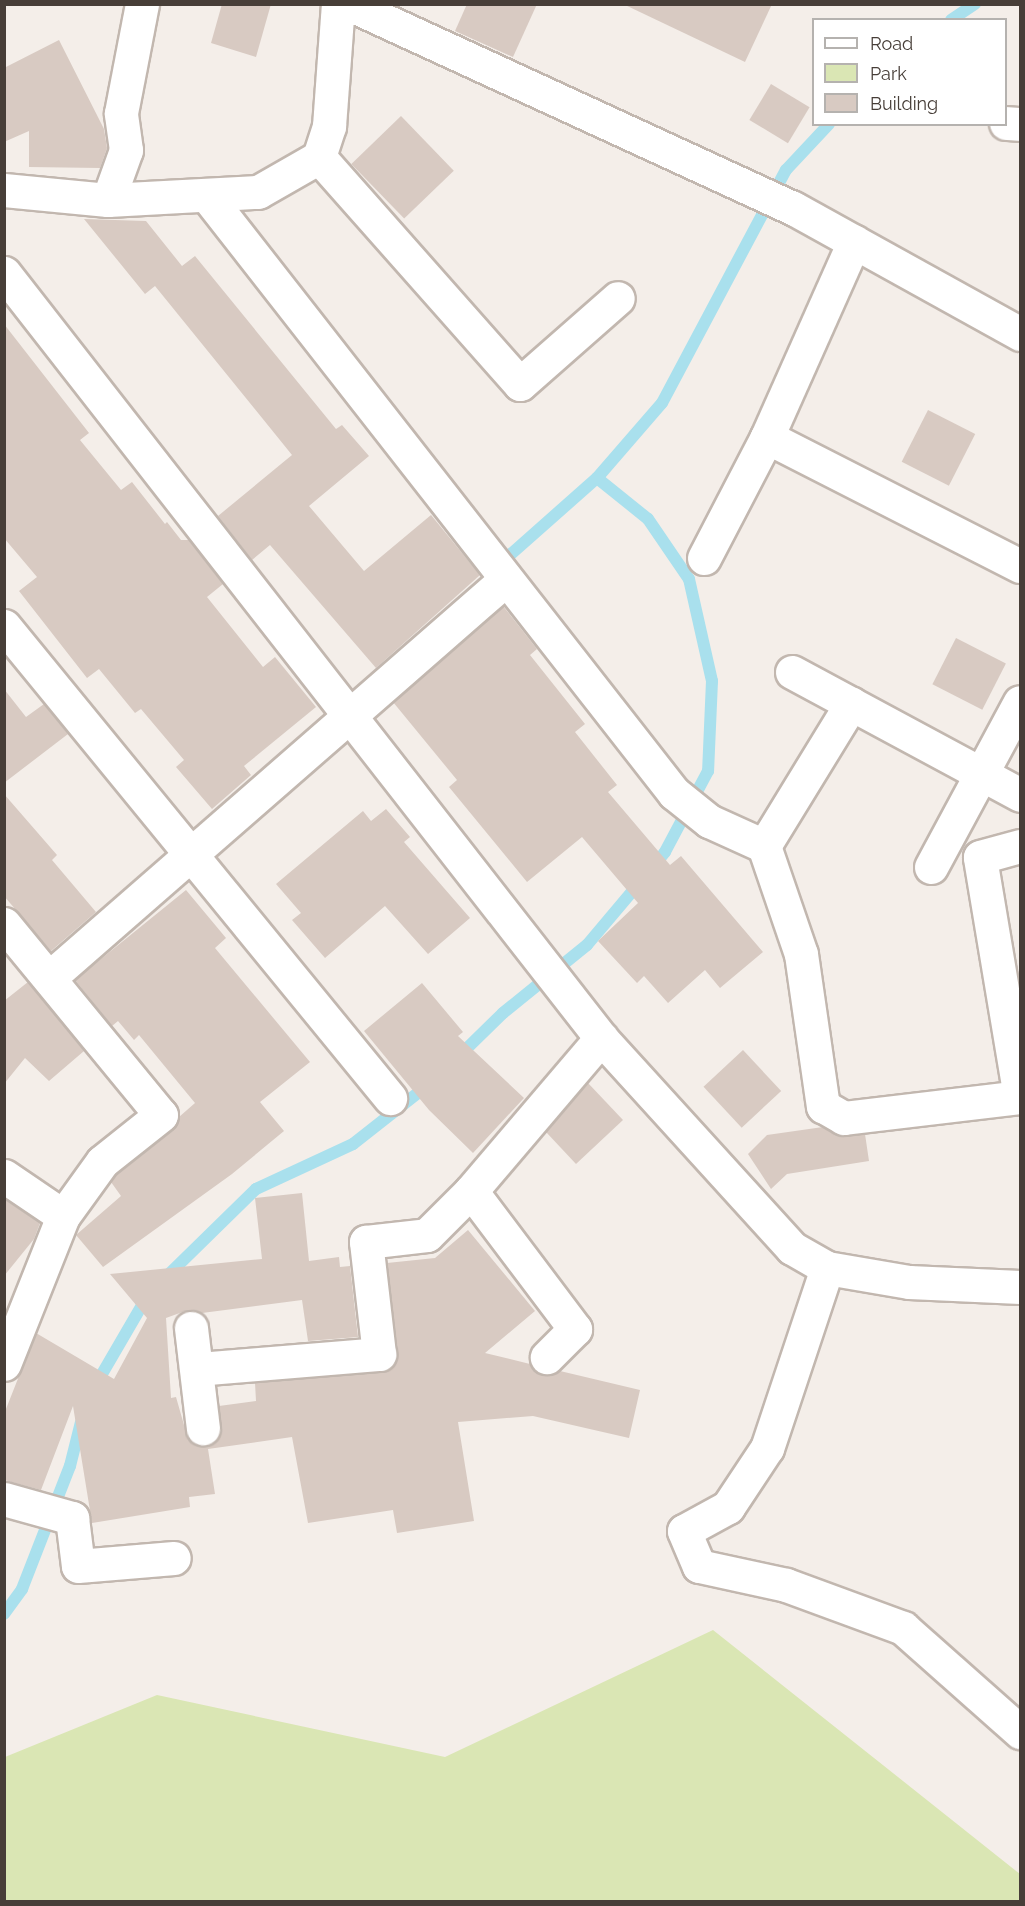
<!DOCTYPE html>
<html>
<head>
<meta charset="utf-8">
<style>
	body { margin:0 }
	#map { position:relative; width:1025px; height:1906px; overflow:hidden; background:#f4eee9; font-family:Raleway,sans-serif }
	div>[style] { position:absolute }
	.green>* { inset:0; background:#dae6b4 }
	.stream>* { height:12px; margin:-6px; padding:0 6px; transform-origin:6px; border-radius:6px; background:#a9e0ed }
	.building>* { inset:0; background:#d8cac2; transform-origin:0 0 }
	.roads { filter:drop-shadow(2px 0 #c2b7af) drop-shadow(-2px 0 #c2b7af) drop-shadow(0 2px #c2b7af) drop-shadow(0 -2px #c2b7af) }
	.minor>* { height:33px; margin:-16.5px; padding:0 16.5px; transform-origin:16.5px; border-radius:16.5px; background:#fff }
	span { translate:-50% -50%; white-space:nowrap; text-align:center; line-height:1.15; -webkit-text-stroke:4.5px #fff; paint-order:stroke }
	.frame { position:absolute; inset:0; border:6px solid #473e38; pointer-events:none }
	.legend { position:absolute; left:812px; top:18px; width:195px; height:108px; box-sizing:border-box; background:#fff; border:2px solid #b5b2af; margin:0; padding:8px 10px; list-style:none; font-size:18px; color:#473e38 }
	.legend li { display:flex; align-items:center; gap:12px; height:30px }
	.legend b { width:30px; border:2px solid #b5b2af }
</style>
</head>
<body>
<div id="map">
	<div class="green">
		<div style="clip-path:polygon(713px 1630px,1020px 1874px,1020px 1901px,5px 1901px,5px 1757px,157px 1695px,445px 1757px)"></div>
	</div>
	<div class="stream">
		<div style="left:951px;top:20px;width:29px;rotate:-34deg"></div>
		<div style="left:597px;top:478px;width:65px;rotate:38.8deg"></div>
		<div style="left:648px;top:519px;width:73px;rotate:55.7deg"></div>
		<div style="left:689px;top:579px;width:105px;rotate:77.3deg"></div>
		<div style="left:712px;top:681px;width:90px;rotate:92.5deg"></div>
		<div style="left:708px;top:771px;width:92px;rotate:118deg"></div>
		<div style="left:665px;top:852px;width:19px;rotate:129deg"></div>
		<div style="left:511px;top:554px;width:115px;rotate:-41.5deg"></div>
		<div style="left:597px;top:478px;width:99px;rotate:-49.1deg"></div>
		<div style="left:662px;top:403px;width:264px;rotate:-62deg"></div>
		<div style="left:786px;top:170px;width:63px;rotate:-46.9deg"></div>
		<div style="left:458px;top:1057px;width:63px;rotate:-44.4deg"></div>
		<div style="left:503px;top:1013px;width:108px;rotate:-39deg"></div>
		<div style="left:587px;top:945px;width:82px;rotate:-49.9deg"></div>
		<div style="left:164px;top:1279px;width:129px;rotate:-44.4deg"></div>
		<div style="left:256px;top:1189px;width:107px;rotate:-24.9deg"></div>
		<div style="left:353px;top:1144px;width:95px;rotate:-38.2deg"></div>
		<div style="left:95px;top:1386px;width:105px;rotate:-59.8deg"></div>
		<div style="left:4px;top:1614px;width:31px;rotate:-54deg"></div>
		<div style="left:22px;top:1589px;width:132px;rotate:-68.7deg"></div>
		<div style="left:70px;top:1466px;width:45px;rotate:-76deg"></div>
	</div>
	<div class="building">
		<div style="clip-path:polygon(222px 4px,271px 4px,256px 57px,211px 43px)"></div>
		<div style="clip-path:polygon(467px 4px,537px 4px,513px 57px,455px 31px)"></div>
		<div style="clip-path:polygon(623px 4px,772px 4px,745px 62px)"></div>
		<div style="clip-path:polygon(59px 40px,104px 129px,107px 148px,100px 168px,29px 167px,29px 131px,4px 142px,4px 68px)"></div>
		<div style="left:771px;top:84px;width:45px;height:42px;rotate:31deg"></div>
		<div style="left:401px;top:116px;width:76px;height:69px;rotate:46deg"></div>
		<div style="clip-path:polygon(84px 219px,146px 221px,182px 266px,195px 256px,336px 429px,342px 425px,369px 456px,309px 506px,364px 571px,431px 515px,480px 575px,376px 668px,270px 545px,252px 560px,218px 516px,292px 455px,155px 286px,145px 294px)"></div>
		<div style="clip-path:polygon(4px 324px,89px 433px,80px 440px,121px 490px,132px 482px,165px 524px,167px 522px,181px 540px,189px 540px,223px 584px,207px 597px,263px 667px,275px 657px,316px 707px,244px 766px,251px 775px,212px 809px,176px 767px,184px 760px,141px 709px,135px 713px,99px 669px,87px 678px,19px 591px,37px 577px,4px 538px)"></div>
		<div style="left:928px;top:410px;width:53px;height:58px;rotate:27deg"></div>
		<div style="clip-path:polygon(503px 606px,537px 649px,530px 655px,585px 724px,575px 732px,617px 785px,608px 792px,670px 865px,681px 856px,763px 952px,720px 988px,705px 970px,668px 1003px,644px 976px,637px 983px,598px 941px,638px 903px,582px 837px,527px 882px,449px 787px,457px 780px,393px 702px)"></div>
		<div style="left:956px;top:638px;width:56px;height:52px;rotate:27deg"></div>
		<div style="clip-path:polygon(4px 689px,26px 717px,44px 704px,68px 734px,4px 783px)"></div>
		<div style="clip-path:polygon(4px 794px,57px 855px,52px 860px,96px 912px,51px 951px,4px 896px)"></div>
		<div style="clip-path:polygon(386px 809px,410px 837px,404px 842px,470px 918px,428px 954px,385px 906px,325px 958px,292px 920px,301px 913px,276px 884px,363px 811px,371px 821px)"></div>
		<div style="clip-path:polygon(186px 890px,226px 938px,215px 948px,310px 1062px,260px 1102px,284px 1131px,232px 1174px,103px 1267px,76px 1235px,121px 1196px,111px 1182px,116px 1175px,173px 1130px,179px 1117px,195px 1103px,139px 1035px,134px 1040px,118px 1021px,112px 1026px,75px 980px)"></div>
		<div style="clip-path:polygon(28px 982px,84px 1051px,49px 1081px,25px 1058px,4px 1084px,4px 1001px)"></div>
		<div style="clip-path:polygon(422px 983px,463px 1032px,458px 1036px,524px 1098px,473px 1153px,429px 1110px,364px 1031px)"></div>
		<div style="left:743px;top:1050px;width:56px;height:54px;rotate:47deg"></div>
		<div style="clip-path:polygon(588px 1083px,623px 1120px,576px 1164px,546px 1132px)"></div>
		<div style="clip-path:polygon(823px 1127px,846px 1137px,865px 1134px,869px 1161px,787px 1174px,771px 1189px,748px 1154px,767px 1135px)"></div>
		<div style="clip-path:polygon(302px 1193px,309px 1261px,339px 1257px,340px 1267px,350px 1266px,358px 1337px,308px 1341px,302px 1300px,202px 1313px,188px 1310px,166px 1318px,171px 1398px,176px 1397px,188px 1439px,195px 1445px,206px 1446px,220px 1436px,219px 1406px,256px 1401px,255px 1383px,390px 1369px,398px 1352px,387px 1263px,435px 1258px,468px 1230px,535px 1311px,485px 1353px,530px 1364px,543px 1375px,560px 1371px,640px 1390px,629px 1438px,533px 1416px,458px 1422px,474px 1521px,397px 1533px,393px 1510px,308px 1523px,292px 1437px,208px 1449px,215px 1494px,189px 1497px,190px 1507px,92px 1523px,73px 1406px,41px 1490px,4px 1480px,4px 1414px,36px 1333px,114px 1379px,147px 1318px,110px 1274px,262px 1259px,255px 1198px)"></div>
		<div style="clip-path:polygon(4px 1199px,40px 1223px,34px 1239px,4px 1276px)"></div>
	</div>
	<div class="roads">
		<div class="minor">
			<div style="left:349px;top:4px;width:489px;rotate:24.7deg"></div>
			<div style="left:793px;top:208px;width:260px;rotate:29deg"></div>
			<div style="left:1006px;top:123px;width:14px;rotate:4deg"></div>
			<div style="left:319px;top:157px;width:303px;rotate:48.5deg"></div>
			<div style="left:520px;top:384px;width:130px;rotate:-41.3deg"></div>
			<div style="left:4px;top:190px;width:104px;rotate:5.5deg"></div>
			<div style="left:108px;top:200px;width:150px;rotate:-3.1deg"></div>
			<div style="left:258px;top:192px;width:70px;rotate:-29.8deg"></div>
			<div style="left:319px;top:157px;width:33px;rotate:-72deg"></div>
			<div style="left:329px;top:126px;width:122px;rotate:-85.8deg"></div>
			<div style="left:208px;top:197px;width:757px;rotate:51.98deg"></div>
			<div style="left:674px;top:793px;width:45px;rotate:38.7deg"></div>
			<div style="left:709px;top:821px;width:60px;rotate:24.4deg"></div>
			<div style="left:764px;top:846px;width:114px;rotate:71.1deg"></div>
			<div style="left:801px;top:954px;width:154px;rotate:81.8deg"></div>
			<div style="left:823px;top:1106px;width:24px;rotate:30deg"></div>
			<div style="left:844px;top:1118px;width:177px;rotate:-6.8deg"></div>
			<div style="left:108px;top:200px;width:53px;rotate:-70.2deg"></div>
			<div style="left:126px;top:150px;width:37px;rotate:-98deg"></div>
			<div style="left:121px;top:113px;width:111px;rotate:-79.1deg"></div>
			<div style="left:4px;top:273px;width:970px;rotate:52.03deg"></div>
			<div style="left:601px;top:1038px;width:284px;rotate:47.7deg"></div>
			<div style="left:792px;top:1248px;width:40px;rotate:29.7deg"></div>
			<div style="left:827px;top:1268px;width:83px;rotate:9.7deg"></div>
			<div style="left:909px;top:1282px;width:111px;rotate:2.6deg"></div>
			<div style="left:767px;top:437px;width:284px;rotate:27deg"></div>
			<div style="left:704px;top:558px;width:136px;rotate:-62.5deg"></div>
			<div style="left:767px;top:437px;width:214px;rotate:-66deg"></div>
			<div style="left:4px;top:626px;width:610px;rotate:50.72deg"></div>
			<div style="left:792px;top:672px;width:259px;rotate:28.3deg"></div>
			<div style="left:764px;top:846px;width:167px;rotate:-58.5deg"></div>
			<div style="left:931px;top:867px;width:187px;rotate:-61.7deg"></div>
			<div style="left:4px;top:924px;width:247px;rotate:50.6deg"></div>
			<div style="left:161px;top:1115px;width:75px;rotate:141.5deg"></div>
			<div style="left:102px;top:1162px;width:67px;rotate:125.8deg"></div>
			<div style="left:63px;top:1216px;width:159px;rotate:111.7deg"></div>
			<div style="left:49px;top:978px;width:605px;rotate:-41.11deg"></div>
			<div style="left:1020px;top:1097px;width:243px;rotate:-99.5deg"></div>
			<div style="left:980px;top:857px;width:41px;rotate:-15.4deg"></div>
			<div style="left:4px;top:1176px;width:71px;rotate:34.1deg"></div>
			<div style="left:471px;top:1191px;width:173px;rotate:53deg"></div>
			<div style="left:575px;top:1329px;width:40px;rotate:135deg"></div>
			<div style="left:827px;top:1268px;width:190px;rotate:108.4deg"></div>
			<div style="left:767px;top:1448px;width:71px;rotate:123.5deg"></div>
			<div style="left:728px;top:1507px;width:50px;rotate:151.4deg"></div>
			<div style="left:684px;top:1531px;width:38px;rotate:67deg"></div>
			<div style="left:699px;top:1566px;width:89px;rotate:12.3deg"></div>
			<div style="left:786px;top:1585px;width:125px;rotate:20.2deg"></div>
			<div style="left:903px;top:1628px;width:157px;rotate:41.6deg"></div>
			<div style="left:191px;top:1328px;width:101px;rotate:83.2deg"></div>
			<div style="left:197px;top:1369px;width:183px;rotate:-4.7deg"></div>
			<div style="left:379px;top:1354px;width:113px;rotate:-96.6deg"></div>
			<div style="left:366px;top:1242px;width:61px;rotate:-6.5deg"></div>
			<div style="left:427px;top:1235px;width:62px;rotate:-45deg"></div>
			<div style="left:471px;top:1191px;width:201px;rotate:-49.6deg"></div>
			<div style="left:4px;top:1499px;width:71px;rotate:15.6deg"></div>
			<div style="left:72px;top:1518px;width:48px;rotate:82.9deg"></div>
			<div style="left:78px;top:1566px;width:96px;rotate:-4.8deg"></div>
		</div>
	</div>
	<div class="frame"></div>
	<ul class="legend">
	<li><b style="height:8px;background:#fff"></b>Road</li>
	<li><b style="height:16px;background:#dae6b4"></b>Park</li>
	<li><b style="height:16px;background:#d8cac2"></b>Building</li>
	</ul>
</div>
</body>
</html>
